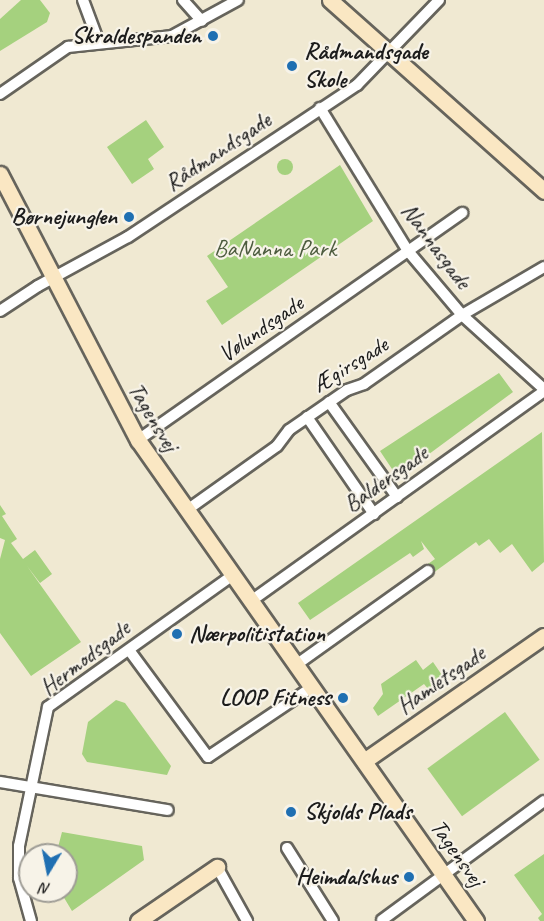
<!DOCTYPE html>
<html>
<head>
<meta charset="utf-8">
<style>
	body { margin:0 }
	#map { position:relative; width:544px; height:921px; overflow:hidden; background:#f0e9d2; font-family:Caveat,sans-serif }
	div>[style] { position:absolute }
	.green>* { inset:0; background:#a5d17e; transform-origin:0 0 }
	.round { border-radius:50% }
	.roads { filter:drop-shadow(2px 0 #66645c) drop-shadow(-2px 0 #66645c) drop-shadow(0 2px #66645c) drop-shadow(0 -2px #66645c) }
	.street>* { height:10px; margin:-5px; padding:0 5px; transform-origin:5px; border-radius:5px; background:#fff }
	.secondary>* { height:15px; margin:-7.5px; padding:0 7.5px; transform-origin:7.5px; border-radius:7.5px; background:#fae7c3 }
	.dots>* { width:16px; height:16px; translate:-50% -50%; box-sizing:border-box; border:3px solid #f7f3e8; border-radius:50% }
	span { translate:-50% -50%; white-space:nowrap; text-align:center; line-height:1.15; -webkit-text-stroke:4.5px #f7f3e8; paint-order:stroke }
	.poi-label { font-size:24px; color:#1c1c1c; font-weight:700 }
	.right { translate:-100% -50%; text-align:right }
	.left { translate:0 -50%; text-align:left }
	.street-label { font-size:24px; color:#1c1c1c }
	.park-label { font-size:24px; color:#4c5b3e }
	.north { position:absolute; left:18px; top:843px; width:60px; height:60px; box-sizing:border-box; background:#f7f3e8; border:2px solid #9f9d96; border-radius:50%; rotate:190deg; font-size:16px; font-weight:700; line-height:24px; text-align:center; color:#1c1c1c }
	.north::after { content:''; display:block; margin:auto; width:21px; height:27px; background:#1f6fb2; clip-path:polygon(50% 0,100% 100%,50% 72%,0 100%) }
</style>
</head>
<body>
<div id="map">
	<div class="green">
		<div style="clip-path:polygon(21px 0,40px 0,50px 13px,47px 22px,0 51px,0 19px)"></div>
		<div style="clip-path:polygon(146px 120px,164px 147px,148px 159px,154px 169px,132px 184px,107px 147px)"></div>
		<div class="round" style="left:277px;top:159px;width:16px;height:16px"></div>
		<div style="clip-path:polygon(340px 165px,373px 221px,222px 325px,206px 301px,228px 287px,207px 256px)"></div>
		<div style="clip-path:polygon(499px 373px,513px 392px,402px 474px,399px 469px,394px 472px,380px 451px)"></div>
		<div style="clip-path:polygon(542px 432px,544px 562px,532px 572px,512px 544px,500px 553px,489px 539px,479px 546px,476px 542px,311px 661px,304px 651px,435px 559px,421px 541px,424px 549px,413px 557px,410px 553px,310px 620px,298px 603px)"></div>
		<div style="clip-path:polygon(0 505px,6px 514px,2px 516px,17px 539px,11px 543px,23px 559px,35px 550px,52px 574px,40px 583px,27px 566px,81px 642px,31px 676px,0 633px,0 559px,5px 540px,0 538px)"></div>
		<div style="clip-path:polygon(416px 660px,423px 670px,433px 662px,448px 684px,433px 695px,424px 684px,378px 716px,373px 708px,383px 694px,381px 684px)"></div>
		<div style="clip-path:polygon(116px 700px,125px 703px,171px 766px,167px 775px,87px 762px,82px 754px,88px 722px)"></div>
		<div style="left:505px;top:712px;width:59px;height:96px;rotate:54deg"></div>
		<div style="clip-path:polygon(62px 832px,142px 846px,144px 860px,72px 911px,60px 891px,66px 891px,66px 855px,56px 855px)"></div>
		<div style="clip-path:polygon(544px 854px,544px 921px,540px 921px,538px 918px,542px 914px,514px 875px)"></div>
	</div>
	<div class="roads">
		<div class="street">
			<div style="left:83px;top:0;width:46px;rotate:69.6deg"></div>
			<div style="left:183px;top:0;width:28px;rotate:48deg"></div>
			<div style="left:0;top:94px;width:83px;rotate:-34.7deg"></div>
			<div style="left:68px;top:47px;width:105px;rotate:-6deg"></div>
			<div style="left:172px;top:36px;width:75px;rotate:-28.6deg"></div>
			<div style="left:320px;top:108px;width:168px;rotate:58.4deg"></div>
			<div style="left:408px;top:251px;width:84px;rotate:49.8deg"></div>
			<div style="left:462px;top:315px;width:110px;rotate:42.1deg"></div>
			<div style="left:0;top:311px;width:45px;rotate:-33.3deg"></div>
			<div style="left:38px;top:286px;width:102px;rotate:-28.6deg"></div>
			<div style="left:128px;top:237px;width:275px;rotate:-33.6deg"></div>
			<div style="left:357px;top:85px;width:118px;rotate:-46deg"></div>
			<div style="left:329px;top:402px;width:117px;rotate:54.4deg"></div>
			<div style="left:307px;top:417px;width:118px;rotate:55.4deg"></div>
			<div style="left:138px;top:440px;width:396px;rotate:-35deg"></div>
			<div style="left:187px;top:510px;width:110px;rotate:-35.4deg"></div>
			<div style="left:277px;top:446px;width:20px;rotate:-53deg"></div>
			<div style="left:289px;top:430px;width:70px;rotate:-34.6deg"></div>
			<div style="left:347px;top:390px;width:18px;rotate:-19deg"></div>
			<div style="left:364px;top:384px;width:120px;rotate:-35.1deg"></div>
			<div style="left:462px;top:315px;width:95px;rotate:-30.3deg"></div>
			<div style="left:251px;top:601px;width:360px;rotate:-35.6deg"></div>
			<div style="left:129px;top:650px;width:133px;rotate:53.6deg"></div>
			<div style="left:208px;top:757px;width:125px;rotate:-33.9deg"></div>
			<div style="left:296px;top:665px;width:162px;rotate:-35.5deg"></div>
			<div style="left:0;top:782px;width:170px;rotate:9.5deg"></div>
			<div style="left:287px;top:848px;width:86px;rotate:57.8deg"></div>
			<div style="left:217px;top:867px;width:62px;rotate:60.9deg"></div>
			<div style="left:382px;top:920px;width:201px;rotate:-36.3deg"></div>
			<div style="left:31px;top:921px;width:45px;rotate:-105.6deg"></div>
			<div style="left:19px;top:878px;width:32px;rotate:-90deg"></div>
			<div style="left:19px;top:846px;width:142px;rotate:-78.2deg"></div>
			<div style="left:48px;top:707px;width:227px;rotate:-35.5deg"></div>
		</div>
		<div class="secondary">
			<div style="left:330px;top:0;width:287px;rotate:41.7deg"></div>
			<div style="left:0;top:174px;width:300px;rotate:62.6deg"></div>
			<div style="left:138px;top:440px;width:588px;rotate:54.9deg"></div>
			<div style="left:364px;top:761px;width:219px;rotate:-34.8deg"></div>
			<div style="left:138px;top:921px;width:96px;rotate:-34.4deg"></div>
		</div>
	</div>
	<div class="dots">
		<div style="left:213px;top:36px;background:#1f6fb2"></div>
		<div style="left:292px;top:66px;background:#1f6fb2"></div>
		<div style="left:129px;top:217px;background:#1f6fb2"></div>
		<div style="left:177px;top:634px;background:#1f6fb2"></div>
		<div style="left:343px;top:698px;background:#1f6fb2"></div>
		<div style="left:291px;top:812px;background:#1f6fb2"></div>
		<div style="left:409px;top:877px;background:#1f6fb2"></div>
	</div>
	<div class="poi-label">
		<span class="right" style="left:201px;top:36px">Skraldespanden</span>
		<span class="left" style="left:304px;top:66px">Rådmandsgade<br>Skole</span>
		<span class="right" style="left:117px;top:217px">Børnejunglen</span>
		<span class="left" style="left:189px;top:634px">Nærpolitistation</span>
		<span class="right" style="left:331px;top:698px">LOOP Fitness</span>
		<span class="left" style="left:304px;top:812px">Skjolds Plads</span>
		<span class="right" style="left:397px;top:877px">Heimdalshus</span>
	</div>
	<div class="street-label">
		<span style="left:218px;top:152px;rotate:-34deg">Rådmandsgade</span>
		<span style="left:436px;top:246px;rotate:53deg">Nannasgade</span>
		<span style="left:261px;top:329px;rotate:-35deg">Vølundsgade</span>
		<span style="left:350px;top:365px;rotate:-32deg">Ægirsgade</span>
		<span style="left:153px;top:417px;rotate:59deg">Tagensvej</span>
		<span style="left:386px;top:479px;rotate:-36deg">Baldersgade</span>
		<span style="left:85px;top:658px;rotate:-38deg">Hermodsgade</span>
		<span style="left:441px;top:680px;rotate:-35deg">Hamletsgade</span>
		<span style="left:457px;top:853px;rotate:55deg">Tagensvej</span>
	</div>
	<div class="park-label">
		<span style="left:275px;top:249px">BaNanna Park</span>
	</div>
	<div class="north">N</div>
</div>
</body>
</html>
